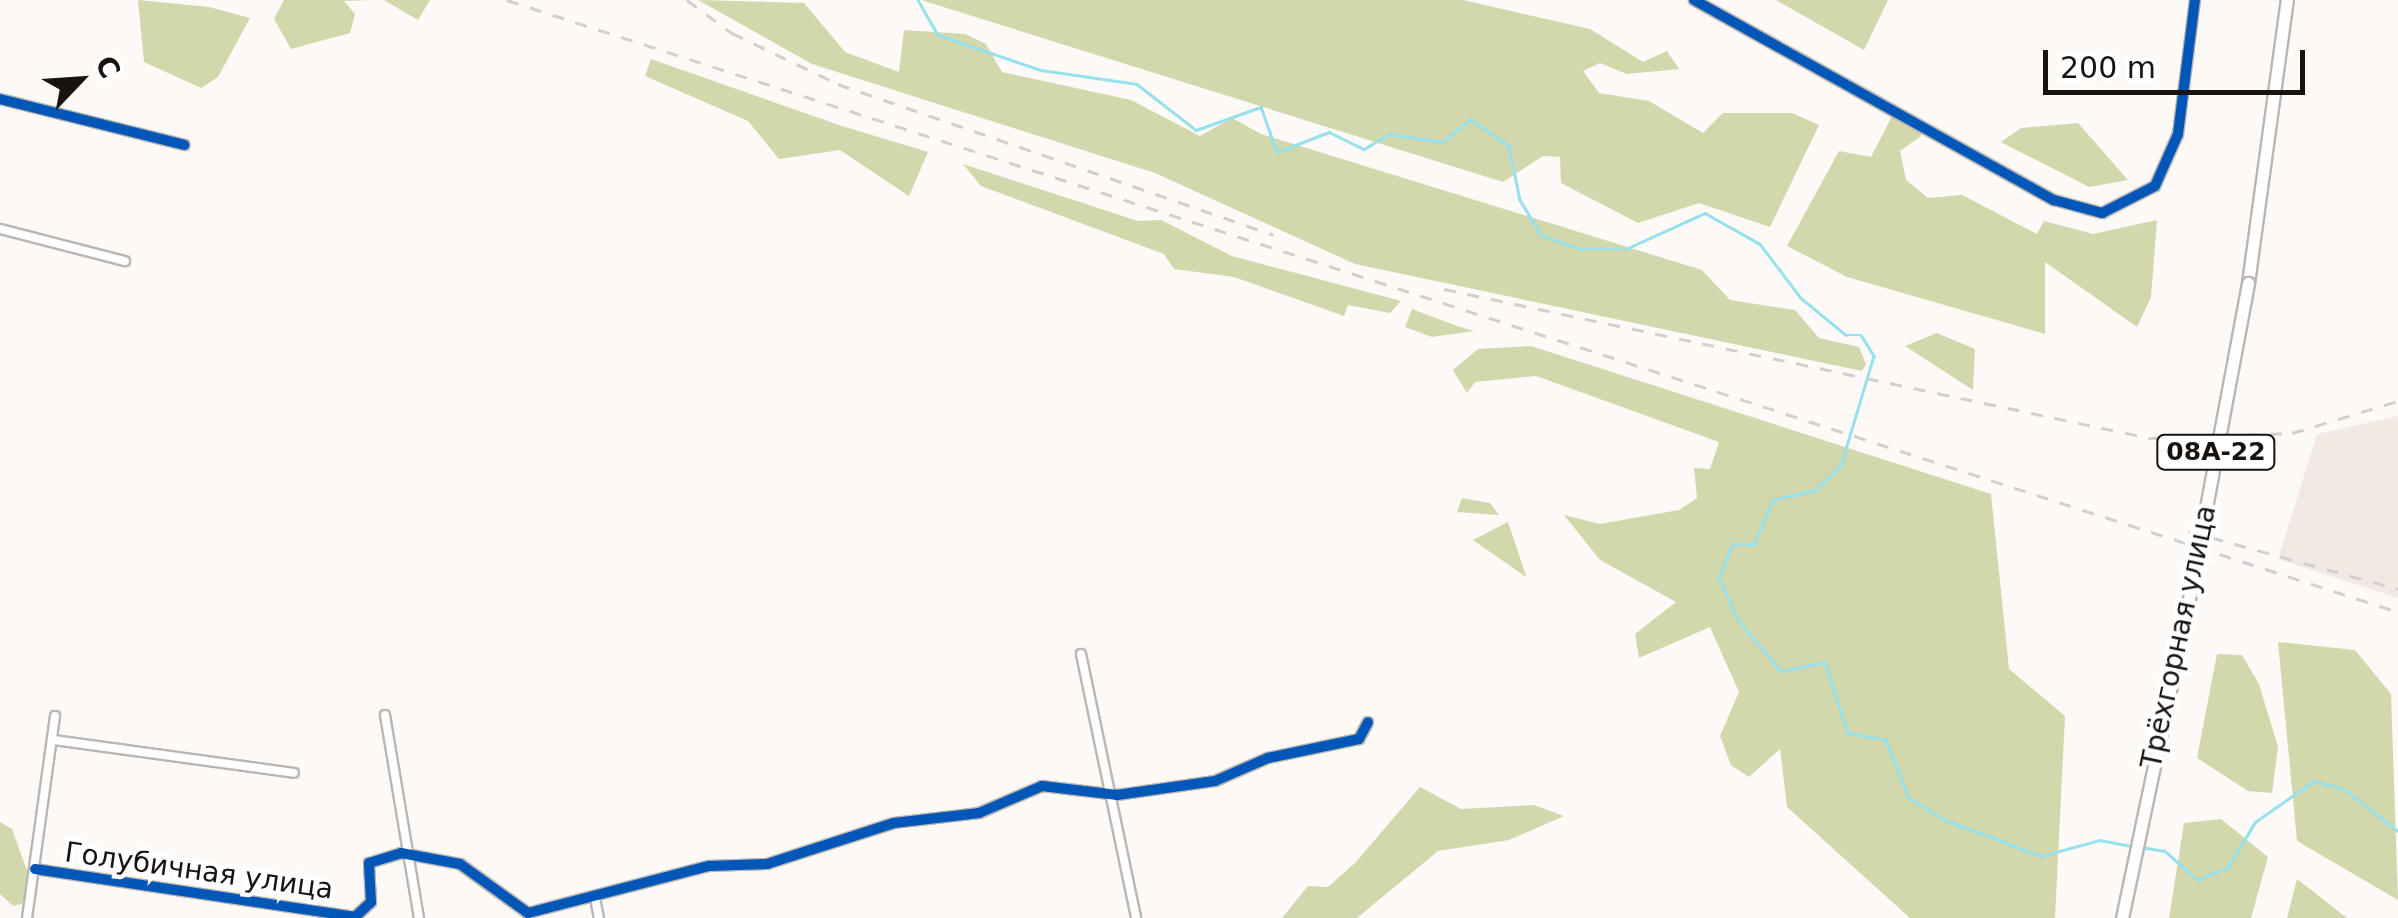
<!DOCTYPE html>
<html>
<head>
<meta charset="utf-8">
<style>
	body { margin:0 }
	#map { position:relative; width:2398px; height:918px; overflow:hidden; background:#fcf9f7; font-family:"DejaVu Sans",sans-serif }
	div>[style] { position:absolute }
	.built>* { inset:0; background:#f3e9e4 }
	.forest>* { inset:0; background:#d3d8ac }
	.stream>* { height:2.5px; margin:-1.25px; padding:0 1.25px; transform-origin:1.25px; border-radius:1.25px; background:#96e1ec }
	.roads { filter:drop-shadow(2px 0 #bbb6b3) drop-shadow(-2px 0 #bbb6b3) drop-shadow(0 2px #bbb6b3) drop-shadow(0 -2px #bbb6b3) }
	.minor>* { height:8px; margin:-4px; padding:0 4px; transform-origin:4px; border-radius:4px; background:#fffefe }
	.trunk>* { height:11px; margin:-5.5px; padding:0 5.5px; transform-origin:5.5px; border-radius:5.5px; background:#fffefe }
	.rail>* { height:2.5px; margin-top:-1.25px; transform-origin:0; background:repeating-linear-gradient(90deg,#d2d0cf 0 12px,transparent 0 24px) }
	.bridges { filter:drop-shadow(2px 0 #bbb6b3) drop-shadow(-2px 0 #bbb6b3) drop-shadow(0 2px #bbb6b3) drop-shadow(0 -2px #bbb6b3) }
	.trunk-bridge>* { height:11px; margin:-5.5px; padding:0 5.5px; transform-origin:5.5px; border-radius:5.5px; background:#fffefe }
	.cycleway>* { height:10px; margin:-5px; padding:0 5px; transform-origin:5px; border-radius:5px; background:#0057b8 }
	span { translate:-50% -50%; white-space:nowrap; text-align:center; line-height:1.15; -webkit-text-stroke:9px #fff; paint-order:stroke }
	.shield-label span { padding:2px 8px; background:#fff; border:2px solid; border-radius:8px; -webkit-text-stroke-width:0 }
	.shield-label { font-size:25px; color:#191310; font-weight:700 }
	.street-label { font-size:28px; color:#191310 }
	.north { position:absolute; left:30px; top:30px; width:100px; height:100px; -webkit-text-stroke:8px #fff; paint-order:stroke; rotate:65deg; font-size:28px; font-weight:700; line-height:40px; text-align:center; color:#191310 }
	.north::after { content:''; display:block; margin:auto; width:35px; height:45px; background:#191310; clip-path:polygon(50% 0,100% 100%,50% 72%,0 100%) }
	.scale { position:absolute; left:2043px; top:50px; width:262px; height:45px; box-sizing:border-box; border:5px solid #191310; border-top:0; padding-left:12px; font-size:30px; line-height:35px; white-space:nowrap; color:#191310; -webkit-text-stroke:8px #fff; paint-order:stroke }
</style>
</head>
<body>
<div id="map">
	<div class="built">
		<div style="clip-path:polygon(2398px 416px,2398px 598px,2278px 559px,2317px 434px)"></div>
	</div>
	<div class="forest">
		<div style="clip-path:polygon(138px 0,209px 7px,250px 18px,218px 77px,201px 88px,144px 62px)"></div>
		<div style="clip-path:polygon(284px 0,372px 0,344px 1px,355px 14px,350px 33px,291px 49px,274px 19px)"></div>
		<div style="clip-path:polygon(384px 0,430px 0,418px 20px)"></div>
		<div style="clip-path:polygon(698px 0,804px 3px,845px 52px,899px 72px,904px 30px,965px 34px,986px 44px,1002px 72px,1131px 100px,1200px 136px,1232px 118px,1261px 134px,1702px 270px,1730px 300px,1795px 310px,1819px 338px,1859px 347px,1866px 364px,1862px 371px,1355px 264px,1155px 173px,812px 64px)"></div>
		<div style="clip-path:polygon(921px 0,1463px 0,1590px 29px,1643px 62px,1667px 51px,1679px 69px,1627px 74px,1600px 63px,1583px 71px,1599px 93px,1649px 101px,1703px 133px,1723px 113px,1792px 113px,1819px 125px,1770px 227px,1699px 203px,1638px 223px,1561px 183px,1560px 157px,1543px 156px,1503px 182px)"></div>
		<div style="clip-path:polygon(1776px 0,1888px 0,1864px 50px)"></div>
		<div style="clip-path:polygon(651px 59px,842px 126px,928px 152px,909px 196px,840px 150px,779px 159px,748px 121px,645px 76px)"></div>
		<div style="clip-path:polygon(1892px 116px,1921px 124px,1921px 136px,1900px 151px,1906px 180px,1928px 198px,1962px 195px,2037px 234px,2044px 221px,2093px 234px,2157px 220px,2151px 297px,2137px 327px,2045px 262px,2045px 334px,1847px 277px,1787px 246px,1839px 151px,1871px 157px)"></div>
		<div style="clip-path:polygon(2078px 123px,2128px 180px,2089px 187px,2001px 142px,2021px 128px)"></div>
		<div style="clip-path:polygon(963px 164px,1138px 221px,1161px 220px,1232px 256px,1401px 301px,1390px 313px,1348px 305px,1344px 316px,1234px 277px,1174px 269px,1164px 254px,981px 186px)"></div>
		<div style="clip-path:polygon(1412px 309px,1457px 326px,1474px 331px,1432px 337px,1405px 327px)"></div>
		<div style="clip-path:polygon(1937px 333px,1975px 349px,1973px 390px,1905px 346px)"></div>
		<div style="clip-path:polygon(1531px 346px,1991px 494px,2009px 669px,2065px 716px,2055px 918px,1910px 918px,1787px 807px,1780px 749px,1749px 777px,1731px 765px,1720px 736px,1739px 692px,1710px 627px,1639px 658px,1635px 634px,1676px 602px,1600px 560px,1564px 515px,1600px 524px,1679px 510px,1697px 498px,1694px 468px,1710px 469px,1719px 442px,1536px 376px,1475px 382px,1467px 393px,1453px 370px,1478px 349px)"></div>
		<div style="clip-path:polygon(1462px 498px,1490px 503px,1499px 515px,1457px 512px)"></div>
		<div style="clip-path:polygon(1508px 522px,1526px 576px,1526px 577px,1473px 540px)"></div>
		<div style="clip-path:polygon(2278px 642px,2355px 650px,2391px 694px,2398px 900px,2297px 841px)"></div>
		<div style="clip-path:polygon(2217px 654px,2242px 655px,2259px 684px,2278px 747px,2272px 793px,2248px 791px,2197px 758px)"></div>
		<div style="clip-path:polygon(1420px 787px,1461px 809px,1534px 805px,1564px 816px,1509px 840px,1438px 851px,1357px 918px,1282px 918px,1308px 886px,1328px 887px,1356px 862px)"></div>
		<div style="clip-path:polygon(2221px 819px,2268px 857px,2251px 918px,2169px 918px,2184px 823px)"></div>
		<div style="clip-path:polygon(0 822px,12px 829px,30px 879px,25px 903px,13px 906px,0 894px)"></div>
		<div style="clip-path:polygon(2297px 879px,2347px 918px,2287px 918px)"></div>
	</div>
	<div class="stream">
		<div style="left:918px;top:0;width:40px;rotate:60.3deg"></div>
		<div style="left:938px;top:35px;width:109px;rotate:18.8deg"></div>
		<div style="left:1041px;top:70px;width:97px;rotate:8.3deg"></div>
		<div style="left:1137px;top:84px;width:75px;rotate:37.9deg"></div>
		<div style="left:1196px;top:130px;width:69px;rotate:-19.5deg"></div>
		<div style="left:1261px;top:107px;width:48px;rotate:70.4deg"></div>
		<div style="left:1277px;top:152px;width:56px;rotate:-21deg"></div>
		<div style="left:1329px;top:132px;width:39px;rotate:26deg"></div>
		<div style="left:1364px;top:149px;width:29px;rotate:-31deg"></div>
		<div style="left:1389px;top:134px;width:55px;rotate:8.4deg"></div>
		<div style="left:1443px;top:142px;width:35px;rotate:-40deg"></div>
		<div style="left:1470px;top:119px;width:47px;rotate:34.7deg"></div>
		<div style="left:1509px;top:146px;width:55px;rotate:78.5deg"></div>
		<div style="left:1520px;top:200px;width:42px;rotate:58.6deg"></div>
		<div style="left:1542px;top:236px;width:41px;rotate:18.4deg"></div>
		<div style="left:1581px;top:249px;width:45px"></div>
		<div style="left:1626px;top:249px;width:87px;rotate:-24.5deg"></div>
		<div style="left:1705px;top:213px;width:63px;rotate:29.4deg"></div>
		<div style="left:1760px;top:244px;width:68px;rotate:52.8deg"></div>
		<div style="left:1801px;top:298px;width:58px;rotate:39.4deg"></div>
		<div style="left:1846px;top:335px;width:15px"></div>
		<div style="left:1861px;top:335px;width:25px;rotate:58deg"></div>
		<div style="left:1874px;top:356px;width:115px;rotate:106.7deg"></div>
		<div style="left:1841px;top:466px;width:36px;rotate:136deg"></div>
		<div style="left:1815px;top:491px;width:43px;rotate:167.9deg"></div>
		<div style="left:1773px;top:500px;width:49px;rotate:112.9deg"></div>
		<div style="left:1754px;top:545px;width:21px;rotate:-177deg"></div>
		<div style="left:1733px;top:544px;width:37px;rotate:112deg"></div>
		<div style="left:1719px;top:578px;width:49px;rotate:64.5deg"></div>
		<div style="left:1740px;top:622px;width:64px;rotate:50.1deg"></div>
		<div style="left:1781px;top:671px;width:45px;rotate:-11.6deg"></div>
		<div style="left:1825px;top:662px;width:75px;rotate:72.1deg"></div>
		<div style="left:1848px;top:733px;width:39px;rotate:10deg"></div>
		<div style="left:1886px;top:740px;width:62px;rotate:68.4deg"></div>
		<div style="left:1909px;top:798px;width:43px;rotate:30.7deg"></div>
		<div style="left:1946px;top:820px;width:102px;rotate:20.8deg"></div>
		<div style="left:2041px;top:856px;width:61px;rotate:-15.2deg"></div>
		<div style="left:2100px;top:840px;width:33px;rotate:11deg"></div>
		<div style="left:2140px;top:847px;width:25px;rotate:9deg"></div>
		<div style="left:2165px;top:851px;width:44px;rotate:41.3deg"></div>
		<div style="left:2198px;top:880px;width:33px;rotate:-23deg"></div>
		<div style="left:2228px;top:867px;width:52px;rotate:-59deg"></div>
		<div style="left:2255px;top:822px;width:72px;rotate:-34.8deg"></div>
		<div style="left:2314px;top:781px;width:31px;rotate:15deg"></div>
		<div style="left:2344px;top:789px;width:68px;rotate:37.9deg"></div>
	</div>
	<div class="roads">
		<div class="minor">
			<div style="left:1694px;top:0;width:412px;rotate:29.1deg"></div>
			<div style="left:2054px;top:200px;width:50px;rotate:15.2deg"></div>
			<div style="left:2102px;top:213px;width:59px;rotate:-27deg"></div>
			<div style="left:2155px;top:186px;width:57px;rotate:-66.1deg"></div>
			<div style="left:2178px;top:134px;width:135px;rotate:-82.8deg"></div>
			<div style="left:0;top:99px;width:190px;rotate:14deg"></div>
			<div style="left:0;top:229px;width:129px;rotate:14.4deg"></div>
			<div style="left:1081px;top:654px;width:270px;rotate:78.2deg"></div>
			<div style="left:385px;top:715px;width:206px;rotate:80.5deg"></div>
			<div style="left:54px;top:740px;width:242px;rotate:7.8deg"></div>
			<div style="left:35px;top:869px;width:324px;rotate:8.5deg"></div>
			<div style="left:355px;top:917px;width:22px;rotate:-43deg"></div>
			<div style="left:371px;top:902px;width:39px;rotate:-93deg"></div>
			<div style="left:369px;top:863px;width:34px;rotate:-17deg"></div>
			<div style="left:401px;top:853px;width:60px;rotate:10.6deg"></div>
			<div style="left:460px;top:864px;width:84px;rotate:35.8deg"></div>
			<div style="left:528px;top:913px;width:187px;rotate:-14.6deg"></div>
			<div style="left:709px;top:866px;width:58px;rotate:-2deg"></div>
			<div style="left:767px;top:864px;width:133px;rotate:-17.9deg"></div>
			<div style="left:894px;top:823px;width:86px;rotate:-6.7deg"></div>
			<div style="left:979px;top:813px;width:69px;rotate:-23.2deg"></div>
			<div style="left:1042px;top:786px;width:76px;rotate:6.8deg"></div>
			<div style="left:1117px;top:795px;width:99px;rotate:-8.1deg"></div>
			<div style="left:1215px;top:781px;width:58px;rotate:-23.5deg"></div>
			<div style="left:1268px;top:758px;width:93px;rotate:-11.8deg"></div>
			<div style="left:1359px;top:739px;width:19px;rotate:-62deg"></div>
			<div style="left:595px;top:898px;width:20px;rotate:79deg"></div>
			<div style="left:27px;top:918px;width:204px;rotate:-82.1deg"></div>
		</div>
		<div class="trunk">
			<div style="left:2248px;top:283px;width:286px;rotate:-82.2deg"></div>
			<div style="left:2122px;top:918px;width:305px;rotate:-78.1deg"></div>
		</div>
	</div>
	<div class="rail">
		<div style="left:507px;top:0;width:1988px;rotate:17.93deg"></div>
		<div style="left:687px;top:0;width:56px;rotate:36.3deg"></div>
		<div style="left:732px;top:33px;width:118px;rotate:25.7deg"></div>
		<div style="left:838px;top:84px;width:461px;rotate:19.1deg"></div>
		<div style="left:1444px;top:289px;width:722px;rotate:11.92deg"></div>
		<div style="left:2150px;top:438px;width:142px;rotate:-2deg"></div>
		<div style="left:2292px;top:433px;width:111px;rotate:-16.8deg"></div>
		<div style="left:2188px;top:531px;width:218px;rotate:15.4deg"></div>
	</div>
	<div class="bridges">
		<div class="trunk-bridge">
			<div style="left:2185px;top:620px;width:343px;rotate:-79.4deg"></div>
		</div>
	</div>
	<div class="cycleway">
		<div style="left:1694px;top:0;width:412px;rotate:29.1deg"></div>
		<div style="left:2054px;top:200px;width:50px;rotate:15.2deg"></div>
		<div style="left:2102px;top:213px;width:59px;rotate:-27deg"></div>
		<div style="left:2155px;top:186px;width:57px;rotate:-66.1deg"></div>
		<div style="left:2178px;top:134px;width:135px;rotate:-82.8deg"></div>
		<div style="left:0;top:99px;width:190px;rotate:14deg"></div>
		<div style="left:35px;top:869px;width:324px;rotate:8.5deg"></div>
		<div style="left:355px;top:917px;width:22px;rotate:-43deg"></div>
		<div style="left:371px;top:902px;width:39px;rotate:-93deg"></div>
		<div style="left:369px;top:863px;width:34px;rotate:-17deg"></div>
		<div style="left:401px;top:853px;width:60px;rotate:10.6deg"></div>
		<div style="left:460px;top:864px;width:84px;rotate:35.8deg"></div>
		<div style="left:528px;top:913px;width:187px;rotate:-14.6deg"></div>
		<div style="left:709px;top:866px;width:58px;rotate:-2deg"></div>
		<div style="left:767px;top:864px;width:133px;rotate:-17.9deg"></div>
		<div style="left:894px;top:823px;width:86px;rotate:-6.7deg"></div>
		<div style="left:979px;top:813px;width:69px;rotate:-23.2deg"></div>
		<div style="left:1042px;top:786px;width:76px;rotate:6.8deg"></div>
		<div style="left:1117px;top:795px;width:99px;rotate:-8.1deg"></div>
		<div style="left:1215px;top:781px;width:58px;rotate:-23.5deg"></div>
		<div style="left:1268px;top:758px;width:93px;rotate:-11.8deg"></div>
		<div style="left:1359px;top:739px;width:19px;rotate:-62deg"></div>
	</div>
	<div class="shield-label">
		<span style="left:2216px;top:452px">08А-22</span>
	</div>
	<div class="street-label">
		<span style="left:2179px;top:637px;rotate:-78deg">Трёхгорная улица</span>
		<span style="left:199px;top:871px;rotate:8deg">Голубичная улица</span>
	</div>
	<div class="north">С</div>
	<div class="scale">200 m</div>
</div>
</body>
</html>
